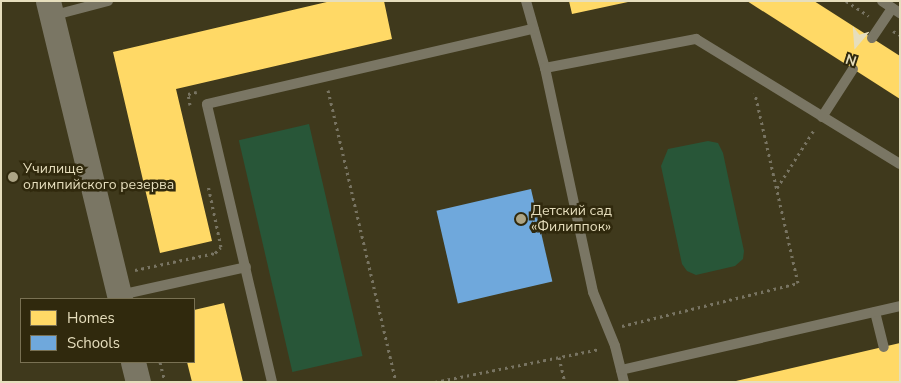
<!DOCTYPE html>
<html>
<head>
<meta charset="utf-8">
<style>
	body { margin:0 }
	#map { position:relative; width:901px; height:383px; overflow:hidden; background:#3f391c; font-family:"Nunito Sans",sans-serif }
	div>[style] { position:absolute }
	.green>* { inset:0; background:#285638; transform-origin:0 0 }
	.homes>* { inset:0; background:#ffd966 }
	.schools>* { inset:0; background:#6fa8dc; transform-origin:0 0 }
	.path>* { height:3px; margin-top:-1.5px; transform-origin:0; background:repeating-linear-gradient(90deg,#787462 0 2.5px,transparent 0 6.5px) }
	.service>* { height:10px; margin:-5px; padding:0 5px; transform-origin:5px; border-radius:5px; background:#7a7664 }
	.tertiary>* { height:25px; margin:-12.5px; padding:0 12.5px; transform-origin:12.5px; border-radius:12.5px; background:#7a7664 }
	.dots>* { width:14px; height:14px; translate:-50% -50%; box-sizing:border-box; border:2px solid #30290d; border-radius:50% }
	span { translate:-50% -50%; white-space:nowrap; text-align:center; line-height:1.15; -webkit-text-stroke:5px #30290d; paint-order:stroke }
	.poi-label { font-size:14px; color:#e6debd }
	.left { translate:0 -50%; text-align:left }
	.frame { position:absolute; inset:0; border:2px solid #e6debd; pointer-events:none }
	.legend { position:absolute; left:20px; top:298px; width:175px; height:65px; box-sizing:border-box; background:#30290d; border:1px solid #797153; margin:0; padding:6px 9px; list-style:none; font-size:15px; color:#e6debd }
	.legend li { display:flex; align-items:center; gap:10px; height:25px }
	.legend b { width:25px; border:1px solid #797153 }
	.north { position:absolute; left:831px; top:20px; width:50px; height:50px; -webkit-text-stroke:4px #30290d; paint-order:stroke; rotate:198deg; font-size:14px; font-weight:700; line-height:20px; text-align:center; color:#e6debd }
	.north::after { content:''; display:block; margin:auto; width:18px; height:22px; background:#e6debd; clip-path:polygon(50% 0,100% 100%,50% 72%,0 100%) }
</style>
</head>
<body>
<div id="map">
	<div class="green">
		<div style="left:309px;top:124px;width:238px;height:72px;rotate:77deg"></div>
		<div style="clip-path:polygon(708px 141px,718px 143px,723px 153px,744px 251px,743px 259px,735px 266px,696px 275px,687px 271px,682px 264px,661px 166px,668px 149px)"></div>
	</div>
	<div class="homes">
		<div style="clip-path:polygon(331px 1px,384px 1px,392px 39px,176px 89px,212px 241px,160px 253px,113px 52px)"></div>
		<div style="clip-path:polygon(569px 1px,628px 1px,628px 2px,572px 14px)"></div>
		<div style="clip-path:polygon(747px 1px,814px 1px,900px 56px,900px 99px)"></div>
		<div style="clip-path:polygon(224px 303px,243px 382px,192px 382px,187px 362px,194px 362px,194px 310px)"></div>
		<div style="clip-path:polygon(900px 343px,900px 382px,737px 382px,736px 381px)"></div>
	</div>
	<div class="schools">
		<div style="left:531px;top:189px;width:95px;height:97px;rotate:77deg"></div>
	</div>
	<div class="path">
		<div style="left:846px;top:1px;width:27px;rotate:33deg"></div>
		<div style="left:893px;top:31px;width:8px;rotate:30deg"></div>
		<div style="left:328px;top:90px;width:300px;rotate:76.9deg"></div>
		<div style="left:190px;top:105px;width:11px;rotate:-100deg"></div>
		<div style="left:188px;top:94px;width:9px;rotate:-13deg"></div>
		<div style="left:777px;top:188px;width:69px;rotate:-57.5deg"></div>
		<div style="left:135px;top:270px;width:82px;rotate:-12deg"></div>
		<div style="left:215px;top:253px;width:8px;rotate:-45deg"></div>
		<div style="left:221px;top:247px;width:63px;rotate:-101.8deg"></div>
		<div style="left:622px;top:326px;width:181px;rotate:-13.7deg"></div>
		<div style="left:798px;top:283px;width:195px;rotate:-102.8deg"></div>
		<div style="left:559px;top:357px;width:26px;rotate:77deg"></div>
		<div style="left:160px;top:362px;width:21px;rotate:76deg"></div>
		<div style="left:435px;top:382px;width:168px;rotate:-11.3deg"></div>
	</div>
	<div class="service">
		<div style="left:526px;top:1px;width:70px;rotate:74.2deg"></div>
		<div style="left:545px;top:68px;width:154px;rotate:-10.9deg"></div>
		<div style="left:696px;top:39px;width:239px;rotate:31.5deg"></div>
		<div style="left:882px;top:1px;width:22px;rotate:34deg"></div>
		<div style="left:51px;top:16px;width:59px;rotate:-14.7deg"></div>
		<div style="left:872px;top:38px;width:36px;rotate:-56deg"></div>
		<div style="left:545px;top:68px;width:229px;rotate:77.9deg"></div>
		<div style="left:593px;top:292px;width:58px;rotate:67.8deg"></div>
		<div style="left:615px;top:346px;width:37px;rotate:76deg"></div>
		<div style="left:822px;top:117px;width:57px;rotate:-57.1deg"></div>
		<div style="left:120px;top:295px;width:129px;rotate:-12.5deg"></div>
		<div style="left:875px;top:312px;width:36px;rotate:76deg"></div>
		<div style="left:621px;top:370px;width:286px;rotate:-12.9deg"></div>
		<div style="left:272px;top:382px;width:285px;rotate:-103.2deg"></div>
		<div style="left:207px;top:104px;width:335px;rotate:-13deg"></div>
	</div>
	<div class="tertiary">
		<div style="left:48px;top:1px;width:307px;rotate:76.4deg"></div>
		<div style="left:133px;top:362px;width:21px;rotate:76deg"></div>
	</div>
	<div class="dots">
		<div style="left:13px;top:177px;background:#aca485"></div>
		<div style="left:521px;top:219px;background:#aca485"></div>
	</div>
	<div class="poi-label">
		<span class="left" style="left:23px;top:177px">Училище<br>олимпийского резерва</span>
		<span class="left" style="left:531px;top:219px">Детский сад<br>«Филиппок»</span>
	</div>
	<div class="frame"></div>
	<ul class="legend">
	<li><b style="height:14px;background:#ffd966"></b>Homes</li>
	<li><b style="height:14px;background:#6fa8dc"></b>Schools</li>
	</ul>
	<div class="north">N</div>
</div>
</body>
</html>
